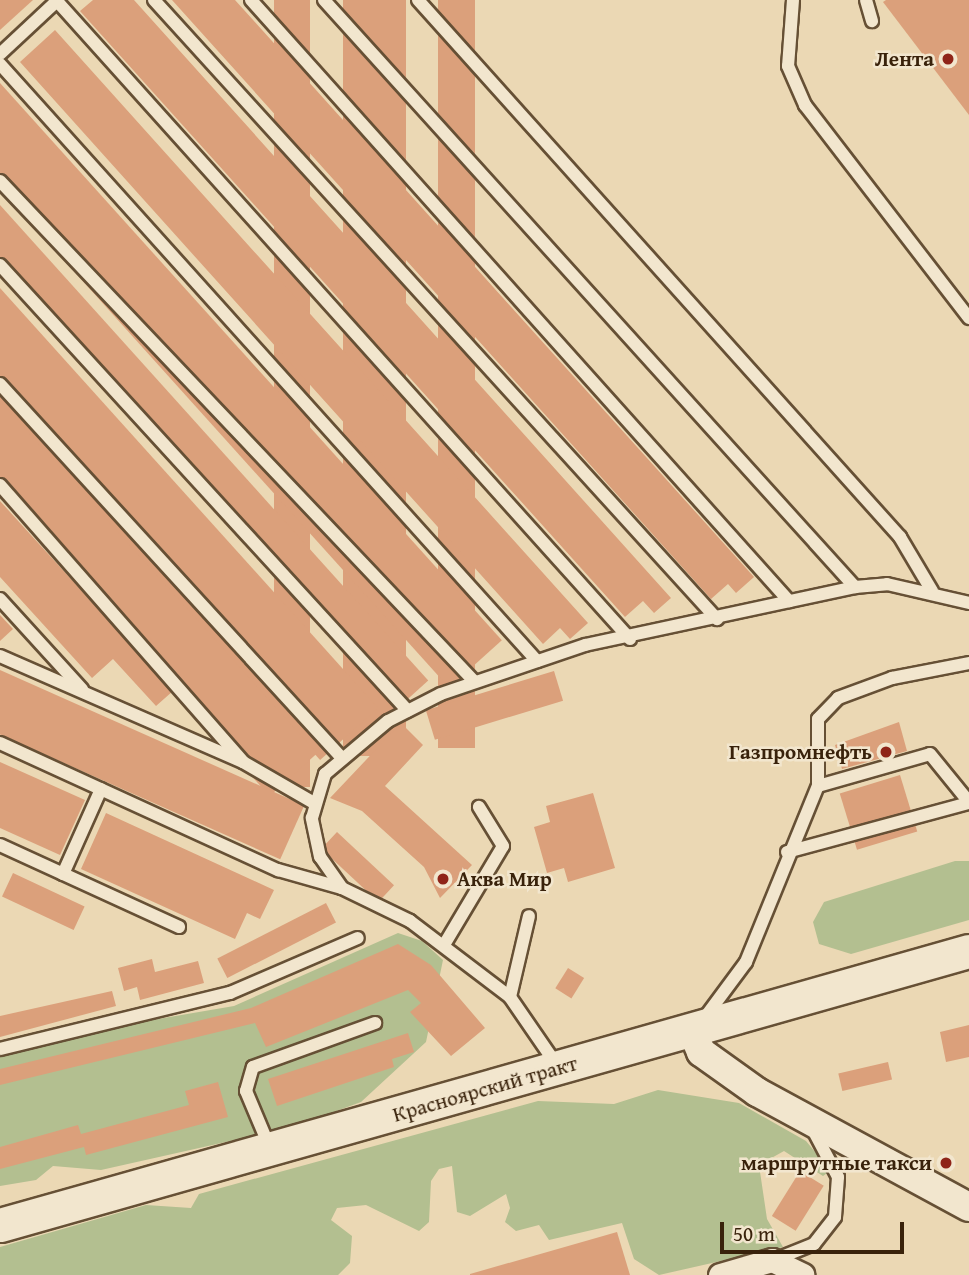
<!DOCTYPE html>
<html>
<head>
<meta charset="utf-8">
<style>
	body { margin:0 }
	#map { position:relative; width:969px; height:1275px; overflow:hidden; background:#ebd8b4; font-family:"Gentium Book Plus",serif }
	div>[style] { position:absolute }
	.green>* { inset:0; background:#b3bf90 }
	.building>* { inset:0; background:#dba07b; transform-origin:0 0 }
	.roads { filter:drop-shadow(2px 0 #665035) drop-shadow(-2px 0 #665035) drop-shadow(0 2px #665035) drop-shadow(0 -2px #665035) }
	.service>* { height:12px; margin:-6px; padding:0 6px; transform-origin:6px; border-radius:6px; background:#f2e6ce }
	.minor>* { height:23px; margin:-11.5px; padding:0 11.5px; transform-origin:11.5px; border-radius:11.5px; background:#f2e6ce }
	.tertiary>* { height:28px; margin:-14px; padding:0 14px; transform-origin:14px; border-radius:14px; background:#f2e6ce }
	.secondary>* { height:33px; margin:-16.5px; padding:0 16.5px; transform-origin:16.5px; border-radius:16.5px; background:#f2e6ce }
	.dots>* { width:19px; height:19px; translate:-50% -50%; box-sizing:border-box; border:4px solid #f2e6ce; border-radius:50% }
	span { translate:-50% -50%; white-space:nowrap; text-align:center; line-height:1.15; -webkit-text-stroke:5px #f2e6ce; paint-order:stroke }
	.poi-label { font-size:21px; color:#39220b; font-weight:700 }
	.right { translate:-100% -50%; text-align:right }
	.left { translate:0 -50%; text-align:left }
	.street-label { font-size:21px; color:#39220b }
	.scale { position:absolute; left:720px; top:1222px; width:184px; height:32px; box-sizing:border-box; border:4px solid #39220b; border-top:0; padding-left:9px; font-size:21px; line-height:24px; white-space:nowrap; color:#39220b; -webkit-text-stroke:5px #f2e6ce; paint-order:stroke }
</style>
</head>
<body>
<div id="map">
	<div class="green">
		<div style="clip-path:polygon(955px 861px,969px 861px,969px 920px,851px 954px,819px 944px,813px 922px,824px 902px)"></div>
		<div style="clip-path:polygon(398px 933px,422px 941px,443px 960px,426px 1042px,361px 1102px,293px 1127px,101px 1170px,53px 1166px,36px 1180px,0 1186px,0 1046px,234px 1006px)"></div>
		<div style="clip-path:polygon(658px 1090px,739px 1103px,806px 1141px,821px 1159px,830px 1171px,823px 1176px,784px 1151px,759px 1165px,767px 1219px,783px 1247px,659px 1275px,634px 1259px,622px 1223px,549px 1240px,539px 1225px,516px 1231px,505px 1222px,510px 1208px,506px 1194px,470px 1216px,457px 1212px,452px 1166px,439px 1169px,431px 1181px,429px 1222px,419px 1231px,366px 1205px,337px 1208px,331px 1220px,352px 1236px,350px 1263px,338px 1275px,0 1275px,0 1247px,146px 1205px,191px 1208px,199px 1194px,538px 1101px,614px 1104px)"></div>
	</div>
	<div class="building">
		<div style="clip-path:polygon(0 0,33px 0,0 30px)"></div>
		<div style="clip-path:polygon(93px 0,134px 0,671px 598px,654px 613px,643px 601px,625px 617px,80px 11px)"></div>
		<div style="clip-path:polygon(172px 0,235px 0,754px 577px,736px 593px,728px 584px,711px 599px)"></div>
		<div style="left:274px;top:0;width:36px;height:787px"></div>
		<div style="left:343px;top:0;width:63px;height:756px"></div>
		<div style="left:438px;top:0;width:37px;height:748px"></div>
		<div style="clip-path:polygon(886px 0,969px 0,969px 115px,883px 2px)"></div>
		<div style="clip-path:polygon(55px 30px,588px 623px,570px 639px,560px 628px,543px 644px,20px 62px)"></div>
		<div style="left:0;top:83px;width:750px;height:71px;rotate:48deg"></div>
		<div style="left:0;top:205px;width:640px;height:39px;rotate:48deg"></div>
		<div style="left:0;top:288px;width:565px;height:78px;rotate:48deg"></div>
		<div style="left:0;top:401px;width:474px;height:64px;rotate:48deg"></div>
		<div style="clip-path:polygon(0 501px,173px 691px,156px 706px,113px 659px,92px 678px,0 577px)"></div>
		<div style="clip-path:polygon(0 615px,13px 629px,0 641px)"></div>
		<div style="left:0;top:670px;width:333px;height:59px;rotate:24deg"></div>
		<div style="left:554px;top:671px;width:31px;height:134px;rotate:73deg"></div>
		<div style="clip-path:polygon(899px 722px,907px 751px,842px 769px,835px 745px)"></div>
		<div style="clip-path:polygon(401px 723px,423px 745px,385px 786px,472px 865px,440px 898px,424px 867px,362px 811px,330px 798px)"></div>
		<div style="clip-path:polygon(0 762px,85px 800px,60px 855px,0 828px)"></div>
		<div style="left:900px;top:775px;width:59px;height:63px;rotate:73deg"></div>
		<div style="clip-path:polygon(593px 793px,615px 868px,568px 882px,564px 868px,547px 873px,534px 827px,550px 822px,546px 806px)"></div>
		<div style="clip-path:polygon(106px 813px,274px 890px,260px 919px,247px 913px,235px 939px,81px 869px)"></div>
		<div style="left:337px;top:832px;width:78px;height:23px;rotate:43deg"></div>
		<div style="left:13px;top:873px;width:79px;height:26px;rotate:25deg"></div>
		<div style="left:326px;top:903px;width:22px;height:122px;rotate:63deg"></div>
		<div style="clip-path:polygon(398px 944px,431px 965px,485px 1028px,451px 1056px,410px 1012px,421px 1003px,408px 990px,266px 1047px,255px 1023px,0 1085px,0 1069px,251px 1008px)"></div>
		<div style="clip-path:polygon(152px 959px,155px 972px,198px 961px,204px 983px,140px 1000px,137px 987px,124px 991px,118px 968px)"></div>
		<div style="left:568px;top:968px;width:19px;height:24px;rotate:32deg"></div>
		<div style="clip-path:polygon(112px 991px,116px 1006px,0 1037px,0 1016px)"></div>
		<div style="clip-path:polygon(969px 1025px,969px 1057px,946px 1062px,940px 1032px)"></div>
		<div style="clip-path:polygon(408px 1033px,414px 1052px,392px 1059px,394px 1067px,277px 1106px,268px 1079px)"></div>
		<div style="left:888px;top:1062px;width:18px;height:51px;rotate:77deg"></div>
		<div style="clip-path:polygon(218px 1082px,228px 1117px,86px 1155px,84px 1147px,0 1169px,0 1147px,78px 1125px,81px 1134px,189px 1105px,185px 1091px)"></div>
		<div style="left:800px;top:1171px;width:28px;height:53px;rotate:32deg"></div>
		<div style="clip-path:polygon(617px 1232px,630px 1275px,470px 1275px,470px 1274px)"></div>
	</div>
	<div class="roads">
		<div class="service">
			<div style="left:56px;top:0;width:859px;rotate:48.07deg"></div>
			<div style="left:154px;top:0;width:837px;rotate:47.71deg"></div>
			<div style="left:251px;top:0;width:807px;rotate:48.17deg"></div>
			<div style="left:324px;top:0;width:792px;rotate:47.87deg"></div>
			<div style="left:418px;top:0;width:722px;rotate:48.09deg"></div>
			<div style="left:900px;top:537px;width:63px;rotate:59.3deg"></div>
			<div style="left:793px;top:0;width:66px;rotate:94.3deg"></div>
			<div style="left:788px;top:66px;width:43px;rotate:66.4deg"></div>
			<div style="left:805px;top:105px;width:269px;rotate:52.4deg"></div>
			<div style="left:866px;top:0;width:22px;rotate:74deg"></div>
			<div style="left:0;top:54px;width:79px;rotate:-43deg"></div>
			<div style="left:0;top:64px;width:803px;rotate:48.03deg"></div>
			<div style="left:0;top:181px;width:690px;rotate:46.53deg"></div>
			<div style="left:0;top:265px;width:604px;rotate:47.55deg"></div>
			<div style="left:0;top:384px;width:505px;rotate:47.57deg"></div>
			<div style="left:0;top:485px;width:368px;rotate:48.7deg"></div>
			<div style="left:0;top:599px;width:122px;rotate:47.7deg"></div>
			<div style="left:0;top:656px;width:265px;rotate:23.6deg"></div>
			<div style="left:243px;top:762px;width:82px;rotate:30deg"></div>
			<div style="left:0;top:743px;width:306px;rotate:24.6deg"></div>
			<div style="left:278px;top:870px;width:66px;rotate:15.7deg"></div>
			<div style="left:818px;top:786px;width:67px;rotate:-90deg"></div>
			<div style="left:818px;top:719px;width:29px;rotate:-46deg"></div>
			<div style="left:838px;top:698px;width:58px;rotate:-20.3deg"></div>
			<div style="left:892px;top:678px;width:78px;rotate:-11deg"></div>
			<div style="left:0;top:845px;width:197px;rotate:24.6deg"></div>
			<div style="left:787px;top:852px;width:188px;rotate:-15.1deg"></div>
			<div style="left:63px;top:874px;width:93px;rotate:-65.9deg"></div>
			<div style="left:444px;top:945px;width:115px;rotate:-59.2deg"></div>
			<div style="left:503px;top:846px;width:46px;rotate:-121.6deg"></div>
			<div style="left:510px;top:997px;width:83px;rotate:-76.8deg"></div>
			<div style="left:703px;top:1020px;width:72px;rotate:-53.4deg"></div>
			<div style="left:746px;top:962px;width:190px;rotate:-67.8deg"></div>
			<div style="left:818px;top:786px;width:116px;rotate:-15.9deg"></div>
			<div style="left:930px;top:754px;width:62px;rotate:50.9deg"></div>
			<div style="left:0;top:1049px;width:237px;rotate:-13.7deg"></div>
			<div style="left:230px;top:993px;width:139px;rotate:-23.3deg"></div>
			<div style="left:556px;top:1064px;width:81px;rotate:-124.5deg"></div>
			<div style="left:510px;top:997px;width:126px;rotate:-142.8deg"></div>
			<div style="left:410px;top:921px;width:76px;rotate:-154.1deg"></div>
			<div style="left:342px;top:888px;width:38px;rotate:-125deg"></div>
			<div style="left:320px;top:857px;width:40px;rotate:-102deg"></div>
			<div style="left:312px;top:818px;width:46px;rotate:-73.5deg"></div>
			<div style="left:325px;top:774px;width:82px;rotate:-40.1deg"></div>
			<div style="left:388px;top:721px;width:59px;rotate:-27deg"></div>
			<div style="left:441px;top:694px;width:152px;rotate:-18.8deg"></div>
			<div style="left:585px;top:645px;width:276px;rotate:-12.1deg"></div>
			<div style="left:855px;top:587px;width:32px;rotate:-5deg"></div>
			<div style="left:887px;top:584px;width:84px;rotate:13deg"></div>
			<div style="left:270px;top:1148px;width:62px;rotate:-112.8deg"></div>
			<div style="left:246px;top:1091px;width:25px;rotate:-74deg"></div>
			<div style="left:253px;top:1067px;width:130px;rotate:-19.8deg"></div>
			<div style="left:774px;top:1260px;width:43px;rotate:-21.8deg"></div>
			<div style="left:814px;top:1244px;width:34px;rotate:-52deg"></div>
			<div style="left:835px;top:1217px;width:40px;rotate:-85.7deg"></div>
			<div style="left:838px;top:1177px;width:58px;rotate:-117.9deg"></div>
		</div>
		<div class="minor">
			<div style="left:720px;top:1275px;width:54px;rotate:-16.1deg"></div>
			<div style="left:772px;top:1260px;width:34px;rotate:26deg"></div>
		</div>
		<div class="tertiary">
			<div style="left:693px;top:1033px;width:21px;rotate:67deg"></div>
			<div style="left:701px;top:1052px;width:69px;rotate:35.5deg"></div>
			<div style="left:757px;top:1092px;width:241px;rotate:28.5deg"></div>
		</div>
		<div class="secondary">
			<div style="left:0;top:1225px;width:1007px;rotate:-15.79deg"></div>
		</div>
	</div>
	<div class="dots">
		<div style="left:948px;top:59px;background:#8f2418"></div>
		<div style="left:886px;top:752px;background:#8f2418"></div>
		<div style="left:443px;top:879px;background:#8f2418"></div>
		<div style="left:946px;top:1163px;background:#8f2418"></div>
	</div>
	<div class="poi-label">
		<span class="right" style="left:934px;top:59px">Лента</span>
		<span class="right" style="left:872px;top:752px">Газпромнефть</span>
		<span class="left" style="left:457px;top:879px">Аква Мир</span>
		<span class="right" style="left:932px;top:1163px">маршрутные такси</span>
	</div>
	<div class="street-label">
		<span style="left:485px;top:1089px;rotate:-16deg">Красноярский тракт</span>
	</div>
	<div class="scale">50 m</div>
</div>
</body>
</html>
